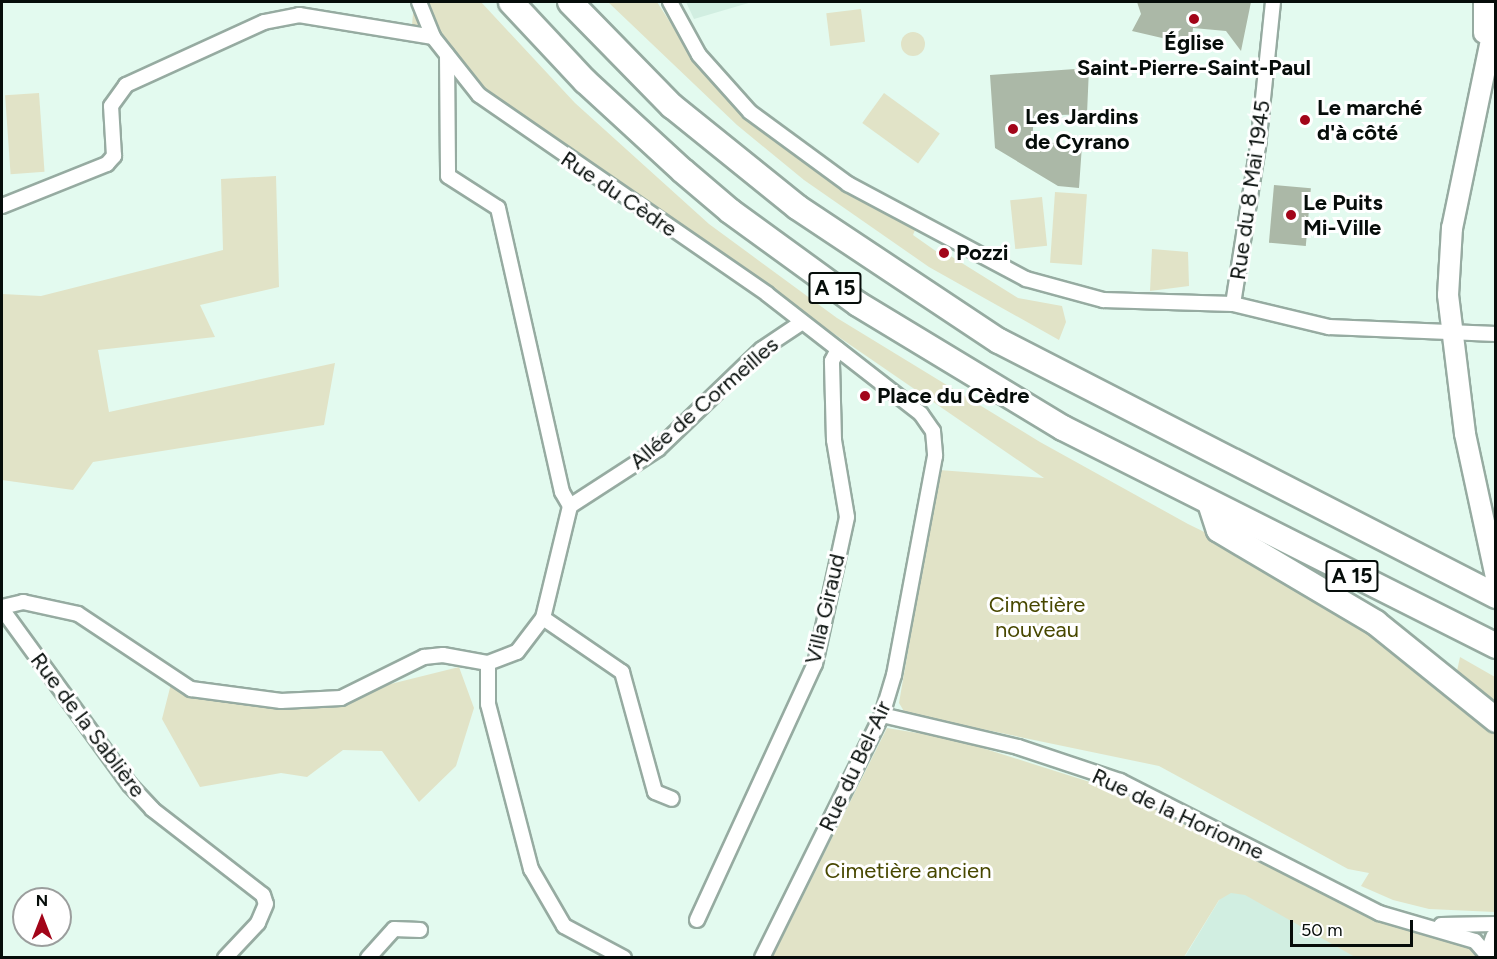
<!DOCTYPE html>
<html>
<head>
<meta charset="utf-8">
<style>
	body { margin:0 }
	#map { position:relative; width:1497px; height:959px; overflow:hidden; background:#e3faef; font-family:Figtree,sans-serif }
	div>[style] { position:absolute }
	.built>* { inset:0; background:#d1eee1 }
	.green>* { inset:0; background:#e1e3c7; transform-origin:0 0 }
	.round { border-radius:50% }
	.building>* { inset:0; background:#abb8a7; transform-origin:0 0 }
	.roads { filter:drop-shadow(2px 0 #96aba1) drop-shadow(-2px 0 #96aba1) drop-shadow(0 2px #96aba1) drop-shadow(0 -2px #96aba1) }
	.street>* { height:14px; margin:-7px; padding:0 7px; transform-origin:7px; border-radius:7px; background:#fff }
	.secondary>* { height:20px; margin:-10px; padding:0 10px; transform-origin:10px; border-radius:10px; background:#fff }
	.highway>* { height:24px; margin:-12px; padding:0 12px; transform-origin:12px; border-radius:12px; background:#fff }
	.dots>* { width:16px; height:16px; translate:-50% -50%; box-sizing:border-box; border:3px solid #fff; border-radius:50% }
	span { translate:-50% -50%; white-space:nowrap; text-align:center; line-height:1.15; -webkit-text-stroke:6px #fff; paint-order:stroke }
	.shield-label span { padding:2px 4px; background:#fff; border:2px solid; border-radius:4px; -webkit-text-stroke-width:0 }
	.shield-label { font-size:21px; color:#060d0a; font-weight:700 }
	.poi-label { font-size:22px; color:#060d0a; font-weight:700 }
	.left { translate:0 -50%; text-align:left }
	.street-label { font-size:22px; color:#060d0a }
	.park-label { font-size:22px; color:#484800 }
	.frame { position:absolute; inset:0; border:3px solid #060d0a; pointer-events:none }
	.north { position:absolute; left:12px; top:887px; width:60px; height:60px; box-sizing:border-box; background:#fff; border:2px solid #9b9e9d; border-radius:50%; rotate:0deg; font-size:16px; font-weight:700; line-height:24px; text-align:center; color:#060d0a }
	.north::after { content:''; display:block; margin:auto; width:21px; height:27px; background:#a20519; clip-path:polygon(50% 0,100% 100%,50% 72%,0 100%) }
	.scale { position:absolute; left:1290px; top:920px; width:123px; height:27px; box-sizing:border-box; border:3px solid #060d0a; border-top:0; padding-left:8px; font-size:18px; line-height:21px; white-space:nowrap; color:#060d0a; -webkit-text-stroke:4px #fff; paint-order:stroke }
</style>
</head>
<body>
<div id="map">
	<div class="built">
		<div style="clip-path:polygon(686px 2px,752px 2px,694px 19px)"></div>
		<div style="clip-path:polygon(1238px 869px,1386px 958px,1184px 958px)"></div>
	</div>
	<div class="green">
		<div style="clip-path:polygon(414px 2px,481px 2px,575px 103px,709px 224px,837px 318px,1040px 442px,1188px 524px,1323px 590px,1495px 733px,1495px 912px,1429px 909px,1393px 900px,1361px 886px,1369px 873px,1348px 869px,1159px 766px,905px 713px,899px 703px,939px 470px,1044px 478px,497px 102px,456px 70px,437px 25px,412px 25px)"></div>
		<div style="clip-path:polygon(608px 2px,657px 2px,705px 76px,767px 136px,855px 197px,915px 230px,913px 235px,940px 254px,949px 255px,1018px 298px,1062px 306px,1066px 322px,1059px 340px,929px 267px,804px 180px,737px 125px)"></div>
		<div style="left:861px;top:9px;width:33px;height:35px;rotate:83deg"></div>
		<div class="round" style="left:901px;top:32px;width:24px;height:24px"></div>
		<div style="left:39px;top:93px;width:79px;height:34px;rotate:86deg"></div>
		<div style="left:884px;top:93px;width:69px;height:37px;rotate:36deg"></div>
		<div style="clip-path:polygon(276px 176px,279px 287px,200px 305px,215px 337px,98px 350px,109px 412px,335px 363px,324px 425px,93px 462px,73px 490px,2px 480px,2px 294px,41px 296px,223px 250px,221px 179px)"></div>
		<div style="left:1055px;top:192px;width:32px;height:71px;rotate:4deg"></div>
		<div style="left:1042px;top:197px;width:49px;height:32px;rotate:84deg"></div>
		<div style="clip-path:polygon(1152px 249px,1188px 252px,1189px 286px,1150px 291px)"></div>
		<div style="clip-path:polygon(1460px 657px,1495px 677px,1495px 707px,1457px 671px)"></div>
		<div style="clip-path:polygon(459px 667px,474px 708px,456px 766px,419px 802px,382px 751px,343px 750px,307px 777px,281px 773px,200px 787px,162px 719px,171px 684px,207px 697px,314px 703px)"></div>
		<div style="clip-path:polygon(887px 728px,954px 739px,1112px 789px,1221px 838px,1353px 909px,1473px 945px,1482px 957px,1355px 957px,1245px 895px,1231px 893px,1219px 900px,1184px 957px,772px 958px)"></div>
	</div>
	<div class="building">
		<div style="clip-path:polygon(1137px 2px,1251px 2px,1241px 51px,1226px 31px,1193px 28px,1192px 38px,1175px 41px,1132px 31px,1141px 14px)"></div>
		<div style="clip-path:polygon(1089px 68px,1087px 114px,1034px 116px,1032px 141px,1082px 145px,1079px 188px,1058px 186px,995px 148px,990px 75px)"></div>
		<div style="left:1274px;top:185px;width:37px;height:58px;rotate:5deg"></div>
	</div>
	<div class="roads">
		<div class="street">
			<div style="left:419px;top:2px;width:38px;rotate:68deg"></div>
			<div style="left:433px;top:37px;width:74px;rotate:51.6deg"></div>
			<div style="left:479px;top:95px;width:350px;rotate:34.6deg"></div>
			<div style="left:767px;top:294px;width:195px;rotate:37.9deg"></div>
			<div style="left:921px;top:414px;width:21px;rotate:55deg"></div>
			<div style="left:933px;top:431px;width:25px;rotate:85deg"></div>
			<div style="left:935px;top:456px;width:223px;rotate:100.6deg"></div>
			<div style="left:894px;top:675px;width:42px;rotate:106.7deg"></div>
			<div style="left:882px;top:715px;width:271px;rotate:116.3deg"></div>
			<div style="left:670px;top:2px;width:60px;rotate:61.3deg"></div>
			<div style="left:699px;top:55px;width:76px;rotate:48.2deg"></div>
			<div style="left:750px;top:112px;width:122px;rotate:36.3deg"></div>
			<div style="left:848px;top:184px;width:202px;rotate:28.1deg"></div>
			<div style="left:1026px;top:279px;width:80px;rotate:15.3deg"></div>
			<div style="left:1103px;top:300px;width:130px;rotate:1.8deg"></div>
			<div style="left:1233px;top:304px;width:99px;rotate:13.5deg"></div>
			<div style="left:1329px;top:327px;width:167px;rotate:2.4deg"></div>
			<div style="left:447px;top:55px;width:121px;rotate:89.5deg"></div>
			<div style="left:448px;top:176px;width:59px;rotate:32.6deg"></div>
			<div style="left:498px;top:208px;width:291px;rotate:77.3deg"></div>
			<div style="left:562px;top:492px;width:16px;rotate:60deg"></div>
			<div style="left:2px;top:206px;width:113px;rotate:-21.8deg"></div>
			<div style="left:107px;top:164px;width:11px;rotate:-49deg"></div>
			<div style="left:114px;top:156px;width:50px;rotate:-93.4deg"></div>
			<div style="left:111px;top:106px;width:26px;rotate:-54deg"></div>
			<div style="left:126px;top:85px;width:152px;rotate:-24.5deg"></div>
			<div style="left:264px;top:22px;width:36px;rotate:-11deg"></div>
			<div style="left:299px;top:15px;width:136px;rotate:9.3deg"></div>
			<div style="left:1233px;top:304px;width:159px;rotate:-81deg"></div>
			<div style="left:1258px;top:147px;width:146px;rotate:-84.1deg"></div>
			<div style="left:570px;top:506px;width:105px;rotate:-32.9deg"></div>
			<div style="left:658px;top:449px;width:144px;rotate:-43.9deg"></div>
			<div style="left:762px;top:349px;width:47px;rotate:-33.7deg"></div>
			<div style="left:2px;top:607px;width:22px;rotate:-13deg"></div>
			<div style="left:23px;top:602px;width:56px;rotate:12.3deg"></div>
			<div style="left:78px;top:614px;width:136px;rotate:33.6deg"></div>
			<div style="left:191px;top:689px;width:91px;rotate:7.6deg"></div>
			<div style="left:281px;top:701px;width:60px;rotate:-2.9deg"></div>
			<div style="left:341px;top:698px;width:93px;rotate:-26.3deg"></div>
			<div style="left:424px;top:657px;width:19px;rotate:-6deg"></div>
			<div style="left:443px;top:655px;width:46px;rotate:10.1deg"></div>
			<div style="left:488px;top:663px;width:31px;rotate:-21deg"></div>
			<div style="left:517px;top:652px;width:43px;rotate:-52.6deg"></div>
			<div style="left:543px;top:618px;width:115px;rotate:-76.4deg"></div>
			<div style="left:2px;top:609px;width:218px;rotate:54deg"></div>
			<div style="left:130px;top:785px;width:33px;rotate:47deg"></div>
			<div style="left:152px;top:809px;width:140px;rotate:37.8deg"></div>
			<div style="left:263px;top:895px;width:9px;rotate:72deg"></div>
			<div style="left:266px;top:904px;width:21px;rotate:113deg"></div>
			<div style="left:258px;top:923px;width:48px;rotate:133.3deg"></div>
			<div style="left:543px;top:618px;width:96px;rotate:34.4deg"></div>
			<div style="left:622px;top:672px;width:124px;rotate:74.6deg"></div>
			<div style="left:655px;top:792px;width:18px;rotate:22deg"></div>
			<div style="left:488px;top:663px;width:41px;rotate:90deg"></div>
			<div style="left:488px;top:704px;width:171px;rotate:75.4deg"></div>
			<div style="left:531px;top:869px;width:66px;rotate:59.9deg"></div>
			<div style="left:564px;top:926px;width:68px;rotate:28.1deg"></div>
			<div style="left:882px;top:715px;width:140px;rotate:13.2deg"></div>
			<div style="left:1018px;top:747px;width:108px;rotate:18.4deg"></div>
			<div style="left:1120px;top:781px;width:291px;rotate:27deg"></div>
			<div style="left:1379px;top:913px;width:100px;rotate:16.3deg"></div>
			<div style="left:1475px;top:941px;width:21px;rotate:49deg"></div>
			<div style="left:697px;top:920px;width:282px;rotate:-65.3deg"></div>
			<div style="left:815px;top:664px;width:150px;rotate:-77.7deg"></div>
			<div style="left:847px;top:517px;width:78px;rotate:-99.6deg"></div>
			<div style="left:834px;top:440px;width:79px;rotate:-91.5deg"></div>
			<div style="left:832px;top:361px;width:13px;rotate:-63deg"></div>
			<div style="left:1441px;top:925px;width:55px;rotate:-1deg"></div>
			<div style="left:368px;top:958px;width:39px;rotate:-48deg"></div>
			<div style="left:394px;top:929px;width:26px;rotate:2deg"></div>
		</div>
		<div class="secondary">
			<div style="left:1484px;top:2px;width:31px;rotate:90deg"></div>
			<div style="left:1496px;top:16px;width:217px;rotate:101.7deg"></div>
			<div style="left:1452px;top:228px;width:67px;rotate:93.4deg"></div>
			<div style="left:1448px;top:295px;width:140px;rotate:83deg"></div>
			<div style="left:1465px;top:434px;width:146px;rotate:77.8deg"></div>
			<div style="left:1489px;top:958px;width:21px;rotate:-71deg"></div>
		</div>
		<div class="highway">
			<div style="left:511px;top:2px;width:108px;rotate:46.9deg"></div>
			<div style="left:585px;top:81px;width:133px;rotate:42.6deg"></div>
			<div style="left:683px;top:171px;width:62px;rotate:40.4deg"></div>
			<div style="left:730px;top:211px;width:158px;rotate:36deg"></div>
			<div style="left:858px;top:304px;width:240px;rotate:31.2deg"></div>
			<div style="left:1063px;top:428px;width:485px;rotate:26.7deg"></div>
			<div style="left:570px;top:2px;width:146px;rotate:45.6deg"></div>
			<div style="left:672px;top:106px;width:161px;rotate:38.9deg"></div>
			<div style="left:797px;top:207px;width:242px;rotate:33.6deg"></div>
			<div style="left:999px;top:341px;width:559px;rotate:27.16deg"></div>
			<div style="left:1210px;top:503px;width:28px;rotate:72deg"></div>
			<div style="left:1219px;top:530px;width:182px;rotate:30.6deg"></div>
			<div style="left:1376px;top:623px;width:154px;rotate:38.9deg"></div>
		</div>
	</div>
	<div class="dots">
		<div style="left:1194px;top:19px;background:#a20519"></div>
		<div style="left:1305px;top:120px;background:#a20519"></div>
		<div style="left:1013px;top:129px;background:#a20519"></div>
		<div style="left:1291px;top:215px;background:#a20519"></div>
		<div style="left:944px;top:253px;background:#a20519"></div>
		<div style="left:865px;top:396px;background:#a20519"></div>
	</div>
	<div class="shield-label">
		<span style="left:835px;top:288px">A 15</span>
		<span style="left:1352px;top:576px">A 15</span>
	</div>
	<div class="poi-label">
		<span style="left:1194px;top:55px">Église<br>Saint-Pierre-Saint-Paul</span>
		<span class="left" style="left:1317px;top:120px">Le marché<br>d'à côté</span>
		<span class="left" style="left:1025px;top:129px">Les Jardins<br>de Cyrano</span>
		<span class="left" style="left:1303px;top:215px">Le Puits<br>Mi-Ville</span>
		<span class="left" style="left:956px;top:253px">Pozzi</span>
		<span class="left" style="left:877px;top:396px">Place du Cèdre</span>
	</div>
	<div class="street-label">
		<span style="left:1250px;top:190px;rotate:-82deg">Rue du 8 Mai 1945</span>
		<span style="left:619px;top:194px;rotate:34deg">Rue du Cèdre</span>
		<span style="left:704px;top:403px;rotate:-41deg">Allée de Cormeilles</span>
		<span style="left:825px;top:609px;rotate:-77deg">Villa Giraud</span>
		<span style="left:88px;top:725px;rotate:53deg">Rue de la Sablière</span>
		<span style="left:855px;top:766px;rotate:-65deg">Rue du Bel-Air</span>
		<span style="left:1178px;top:814px;rotate:25deg">Rue de la Horionne</span>
	</div>
	<div class="park-label">
		<span style="left:1037px;top:617px">Cimetière<br>nouveau</span>
		<span style="left:908px;top:871px">Cimetière ancien</span>
	</div>
	<div class="frame"></div>
	<div class="north">N</div>
	<div class="scale">50 m</div>
</div>
</body>
</html>
